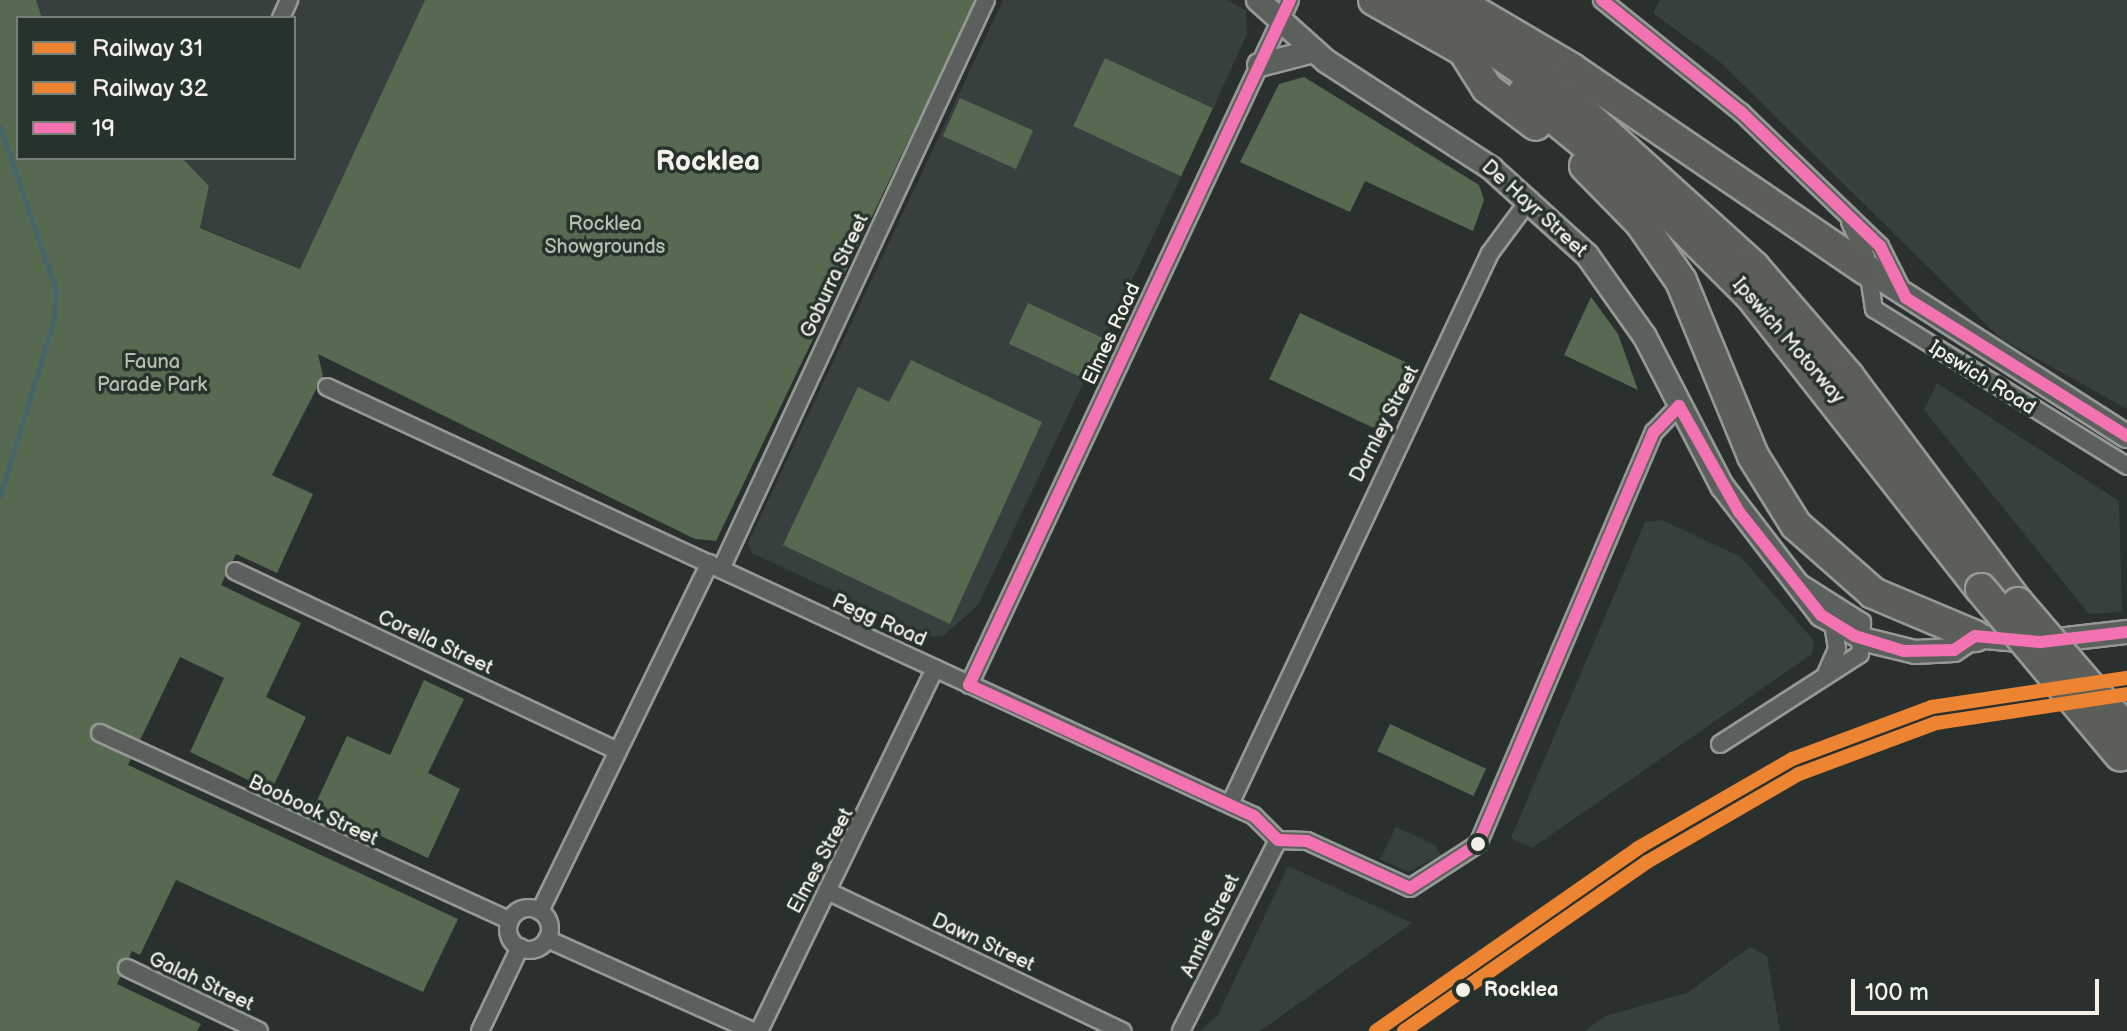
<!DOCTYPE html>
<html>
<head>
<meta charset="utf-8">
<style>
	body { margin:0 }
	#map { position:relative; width:2127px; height:1031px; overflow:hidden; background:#29302d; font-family:"Balsamiq Sans",sans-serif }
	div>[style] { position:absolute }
	.built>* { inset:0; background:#37403f }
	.green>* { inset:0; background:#576a51; transform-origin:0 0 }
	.stream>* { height:5px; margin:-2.5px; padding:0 2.5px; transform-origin:2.5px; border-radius:2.5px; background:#46656a }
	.roads { filter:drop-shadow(2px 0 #969996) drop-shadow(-2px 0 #969996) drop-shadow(0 2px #969996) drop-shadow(0 -2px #969996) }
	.street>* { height:16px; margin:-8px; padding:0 8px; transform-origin:8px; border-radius:8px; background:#5c605c }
	.street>.ring { margin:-8px; padding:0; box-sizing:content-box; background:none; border:16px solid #5c605c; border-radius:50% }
	.secondary>* { height:22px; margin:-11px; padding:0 11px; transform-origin:11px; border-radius:11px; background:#5c605c }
	.highway>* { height:30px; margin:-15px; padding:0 15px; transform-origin:15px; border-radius:15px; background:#5c5e59 }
	.bridges { filter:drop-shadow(2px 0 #969996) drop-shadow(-2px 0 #969996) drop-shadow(0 2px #969996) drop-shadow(0 -2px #969996) }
	.highway-bridge>* { height:30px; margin:-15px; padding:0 15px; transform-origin:15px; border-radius:15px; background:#5c5e59 }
	.bus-1>* { height:12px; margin:-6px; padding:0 6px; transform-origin:6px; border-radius:6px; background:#f272b2 }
	.rail-1>* { height:14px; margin:-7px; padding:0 7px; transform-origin:7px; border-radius:7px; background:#ed8431 }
	.rail-2>* { height:14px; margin:-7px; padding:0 7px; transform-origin:7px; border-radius:7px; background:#ed8431 }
	.dots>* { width:22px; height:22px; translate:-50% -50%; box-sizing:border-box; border:4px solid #26332d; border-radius:50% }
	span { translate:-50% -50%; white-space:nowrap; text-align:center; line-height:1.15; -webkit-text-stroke:7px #26332d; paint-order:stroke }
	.street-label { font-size:20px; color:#f4f1e8 }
	.park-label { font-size:20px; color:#b8bfae }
	.stop-label { font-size:20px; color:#f4f1e8; font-weight:700 }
	.left { translate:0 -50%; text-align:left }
	.district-label { font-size:28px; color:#f4f1e8; font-weight:700 }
	.legend { position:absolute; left:16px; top:16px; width:280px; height:144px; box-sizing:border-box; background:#26332d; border:2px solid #787f78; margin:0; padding:10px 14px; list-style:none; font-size:24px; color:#f4f1e8 }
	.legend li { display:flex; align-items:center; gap:16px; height:40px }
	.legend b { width:40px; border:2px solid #787f78 }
	.scale { position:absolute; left:1851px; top:979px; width:248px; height:36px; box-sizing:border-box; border:4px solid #f4f1e8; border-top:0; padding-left:10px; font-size:24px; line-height:28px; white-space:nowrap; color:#f4f1e8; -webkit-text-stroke:6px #26332d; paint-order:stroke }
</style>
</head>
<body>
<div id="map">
	<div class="built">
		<div style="clip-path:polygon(36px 0,425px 0,301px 269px,200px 227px,209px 186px,182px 158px,294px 158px,294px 18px,42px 18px)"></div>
		<div style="clip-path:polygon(1003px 0,1227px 0,1246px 10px,1247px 34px,1213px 109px,1105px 58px,1074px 126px,1182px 175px,978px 605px,943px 636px,932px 637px,752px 553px,748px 543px)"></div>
		<div style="clip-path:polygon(1660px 0,2127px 0,2127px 409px,2000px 338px,1720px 62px,1653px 13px)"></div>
		<div style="clip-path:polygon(1937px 383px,2119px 501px,2122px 612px,2089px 614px,1924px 410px)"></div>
		<div style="clip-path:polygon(1662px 520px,1741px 557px,1814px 641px,1812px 654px,1532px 848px,1511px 838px,1645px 522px)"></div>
		<div style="clip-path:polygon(1396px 827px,1435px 845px,1441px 855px,1408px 872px,1380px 859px)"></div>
		<div style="clip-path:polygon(1288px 866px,1412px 923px,1260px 1031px,1200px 1031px,1218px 1015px)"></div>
		<div style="clip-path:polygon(1750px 947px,1767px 956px,1780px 1031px,1585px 1031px,1605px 1016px,1687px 993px)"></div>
	</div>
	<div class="green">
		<div style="clip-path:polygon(0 0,36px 0,42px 18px,18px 18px,18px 158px,182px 158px,209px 186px,200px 228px,300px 269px,425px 0,976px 0,716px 541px,695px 539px,318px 354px,323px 376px,272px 475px,313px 494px,277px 573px,236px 554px,221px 585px,301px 623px,266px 697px,306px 717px,271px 791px,190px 752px,224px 678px,180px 657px,128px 765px,458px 919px,423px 992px,176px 880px,140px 955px,132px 951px,117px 984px,201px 1024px,197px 1031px,0 1031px)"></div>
		<div style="left:1105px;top:58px;width:119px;height:75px;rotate:25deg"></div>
		<div style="clip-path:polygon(1304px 77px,1479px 185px,1484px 200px,1473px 231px,1365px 181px,1350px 212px,1240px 162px,1279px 84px)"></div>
		<div style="left:960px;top:98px;width:80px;height:42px;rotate:24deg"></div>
		<div style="clip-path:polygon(1591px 297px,1618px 334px,1638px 390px,1564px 355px)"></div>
		<div style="left:1028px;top:303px;width:84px;height:45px;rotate:25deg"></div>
		<div style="left:1300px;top:313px;width:122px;height:73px;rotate:25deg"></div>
		<div style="clip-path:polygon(911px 360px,1042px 422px,950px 624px,783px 545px,858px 387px,889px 402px)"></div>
		<div style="clip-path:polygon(424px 680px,464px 699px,428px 773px,460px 789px,428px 858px,315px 805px,347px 736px,390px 755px)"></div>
		<div style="left:1390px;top:724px;width:106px;height:30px;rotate:25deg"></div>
	</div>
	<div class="stream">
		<div style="left:0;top:127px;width:173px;rotate:71.1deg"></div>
		<div style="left:56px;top:291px;width:28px;rotate:94deg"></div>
		<div style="left:54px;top:319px;width:185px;rotate:107deg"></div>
	</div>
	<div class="roads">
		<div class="street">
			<div style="left:1602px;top:0;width:179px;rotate:38.9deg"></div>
			<div style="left:1741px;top:112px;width:193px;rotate:44deg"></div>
			<div style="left:1880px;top:246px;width:58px;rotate:63.4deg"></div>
			<div style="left:281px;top:18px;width:20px;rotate:-66deg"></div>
			<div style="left:1850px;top:222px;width:38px;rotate:65deg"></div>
			<div style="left:1866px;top:257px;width:53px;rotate:81.3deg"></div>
			<div style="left:1874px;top:309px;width:298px;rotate:31.8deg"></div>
			<div style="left:327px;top:387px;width:1021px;rotate:24.83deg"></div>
			<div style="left:1254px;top:816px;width:34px;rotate:45deg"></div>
			<div style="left:721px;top:569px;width:628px;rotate:-65.03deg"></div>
			<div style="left:235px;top:571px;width:423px;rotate:25.2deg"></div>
			<div style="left:1825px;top:676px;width:30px;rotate:-66deg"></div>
			<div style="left:1837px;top:649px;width:26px;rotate:-99deg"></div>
			<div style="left:969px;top:685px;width:756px;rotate:-64.89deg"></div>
			<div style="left:100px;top:733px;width:451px;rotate:24.6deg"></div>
			<div style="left:1720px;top:744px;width:166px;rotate:-32.7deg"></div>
			<div style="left:1860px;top:654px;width:32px;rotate:-86deg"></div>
			<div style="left:1862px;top:622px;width:75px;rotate:-147.6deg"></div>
			<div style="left:1230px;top:804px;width:609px;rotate:-64.74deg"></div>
			<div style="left:1490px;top:253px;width:67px;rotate:-53.5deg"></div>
			<div style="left:1278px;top:840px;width:29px;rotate:2deg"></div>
			<div style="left:1307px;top:841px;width:113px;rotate:24.5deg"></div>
			<div style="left:1410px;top:888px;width:81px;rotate:-32.9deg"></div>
			<div style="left:1478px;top:844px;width:448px;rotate:-66.9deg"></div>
			<div style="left:1654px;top:432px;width:36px;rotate:-46deg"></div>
			<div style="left:827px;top:891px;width:327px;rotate:25.4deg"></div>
			<div class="ring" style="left:508px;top:908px;width:26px;height:26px"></div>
			<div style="left:540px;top:911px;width:387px;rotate:-64deg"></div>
			<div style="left:547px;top:939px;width:226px;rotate:24.1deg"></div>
			<div style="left:127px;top:968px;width:146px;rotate:25.5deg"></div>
			<div style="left:480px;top:1031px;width:93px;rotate:-64.5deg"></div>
			<div style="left:759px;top:1031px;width:403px;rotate:-64.1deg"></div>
			<div style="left:1181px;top:1031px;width:214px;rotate:-63.1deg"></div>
		</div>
		<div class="secondary">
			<div style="left:1258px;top:0;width:91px;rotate:41.9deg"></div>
			<div style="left:1326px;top:61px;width:198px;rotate:33deg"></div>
			<div style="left:1492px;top:169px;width:128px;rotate:42.2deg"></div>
			<div style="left:1587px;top:255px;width:100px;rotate:54.7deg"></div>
			<div style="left:1645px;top:337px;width:168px;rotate:62.7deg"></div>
			<div style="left:1722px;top:486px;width:163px;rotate:52.5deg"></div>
			<div style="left:1821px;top:615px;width:51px;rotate:29.1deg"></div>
			<div style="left:1866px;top:640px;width:50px;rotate:13.8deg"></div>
			<div style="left:1915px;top:652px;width:39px;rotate:-3deg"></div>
			<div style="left:1954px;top:650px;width:25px;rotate:-34deg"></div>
			<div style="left:1975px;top:636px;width:65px;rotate:5.3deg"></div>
			<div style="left:2040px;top:642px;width:88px;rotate:-6.6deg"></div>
			<div style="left:1259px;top:65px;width:57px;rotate:-14.3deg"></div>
			<div style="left:1867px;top:270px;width:308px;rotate:32.6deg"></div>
		</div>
		<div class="highway">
			<div style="left:1374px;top:0;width:100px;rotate:29.4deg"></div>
			<div style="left:1420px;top:0;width:195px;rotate:34.3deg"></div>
			<div style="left:1581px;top:110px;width:234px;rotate:42.2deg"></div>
			<div style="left:1754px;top:267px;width:144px;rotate:49.2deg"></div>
			<div style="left:1848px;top:376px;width:284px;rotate:53.2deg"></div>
			<div style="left:1455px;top:0;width:136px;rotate:30.5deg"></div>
			<div style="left:1572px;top:69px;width:357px;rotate:34.3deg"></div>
			<div style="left:1463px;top:50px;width:45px;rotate:57.7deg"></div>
			<div style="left:1487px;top:88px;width:61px;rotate:37.1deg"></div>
			<div style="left:1523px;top:93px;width:180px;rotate:39.4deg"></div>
			<div style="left:1662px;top:207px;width:126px;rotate:45deg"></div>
			<div style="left:1751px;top:296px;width:372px;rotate:51.9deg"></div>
			<div style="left:1585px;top:166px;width:78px;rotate:45.5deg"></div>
			<div style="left:1640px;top:222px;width:72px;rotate:55.2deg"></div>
			<div style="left:1681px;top:281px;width:189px;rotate:67.6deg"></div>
			<div style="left:1753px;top:456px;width:81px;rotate:58.1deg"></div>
			<div style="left:1796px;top:525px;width:103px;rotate:41.4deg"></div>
			<div style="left:1873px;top:593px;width:111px;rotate:22.9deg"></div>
		</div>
	</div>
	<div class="bridges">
		<div class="highway-bridge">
			<div style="left:1981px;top:589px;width:217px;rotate:50.1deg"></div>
			<div style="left:2018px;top:603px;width:167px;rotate:49.4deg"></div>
		</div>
	</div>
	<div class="bus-1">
		<div style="left:1602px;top:0;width:179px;rotate:38.9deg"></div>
		<div style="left:1741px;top:112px;width:193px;rotate:44deg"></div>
		<div style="left:1880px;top:246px;width:58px;rotate:63.4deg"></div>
		<div style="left:1906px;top:298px;width:261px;rotate:32deg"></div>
		<div style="left:1679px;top:406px;width:122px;rotate:60.5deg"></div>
		<div style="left:1739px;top:512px;width:132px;rotate:51.5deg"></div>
		<div style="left:1821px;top:615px;width:40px;rotate:32deg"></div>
		<div style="left:1855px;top:636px;width:51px;rotate:17deg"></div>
		<div style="left:1904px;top:651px;width:50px;rotate:-1.1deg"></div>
		<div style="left:1954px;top:650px;width:25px;rotate:-34deg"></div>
		<div style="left:1975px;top:636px;width:65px;rotate:5.3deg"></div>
		<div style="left:2040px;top:642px;width:88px;rotate:-6.6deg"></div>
		<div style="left:969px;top:685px;width:756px;rotate:-64.89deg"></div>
		<div style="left:969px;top:685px;width:314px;rotate:24.7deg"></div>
		<div style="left:1254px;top:816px;width:34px;rotate:45deg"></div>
		<div style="left:1278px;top:840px;width:29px;rotate:2deg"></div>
		<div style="left:1307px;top:841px;width:113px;rotate:24.5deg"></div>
		<div style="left:1410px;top:888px;width:81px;rotate:-32.9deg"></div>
		<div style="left:1478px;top:844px;width:448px;rotate:-66.9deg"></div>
		<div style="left:1654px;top:432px;width:36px;rotate:-46deg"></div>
	</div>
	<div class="rail-1">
		<div style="left:1376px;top:1031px;width:320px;rotate:-34.9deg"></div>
		<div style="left:1638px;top:848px;width:178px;rotate:-30deg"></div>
		<div style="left:1792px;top:759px;width:149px;rotate:-20.4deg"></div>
		<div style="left:1932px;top:707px;width:197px;rotate:-8.5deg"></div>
	</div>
	<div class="rail-2">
		<div style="left:1404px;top:1031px;width:296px;rotate:-34.8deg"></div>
		<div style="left:1647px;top:862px;width:176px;rotate:-30.1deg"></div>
		<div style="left:1799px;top:774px;width:146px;rotate:-20.4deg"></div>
		<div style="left:1936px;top:723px;width:193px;rotate:-8.6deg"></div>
	</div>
	<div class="dots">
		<div style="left:1478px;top:844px;background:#f4f1e8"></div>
		<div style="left:1463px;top:990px;background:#f4f1e8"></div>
	</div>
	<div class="street-label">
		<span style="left:1534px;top:209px;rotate:42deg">De Hayr Street</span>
		<span style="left:835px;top:276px;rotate:-65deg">Goburra Street</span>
		<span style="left:1112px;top:334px;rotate:-65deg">Elmes Road</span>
		<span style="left:1788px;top:341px;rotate:49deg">Ipswich Motorway</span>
		<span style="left:1982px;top:378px;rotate:32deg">Ipswich Road</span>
		<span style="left:1385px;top:424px;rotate:-63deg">Darnley Street</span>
		<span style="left:879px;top:621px;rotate:24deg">Pegg Road</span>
		<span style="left:435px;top:643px;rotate:25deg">Corella Street</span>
		<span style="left:313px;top:811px;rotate:25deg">Boobook Street</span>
		<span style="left:821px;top:861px;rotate:-62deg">Elmes Street</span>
		<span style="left:1211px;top:926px;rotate:-65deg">Annie Street</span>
		<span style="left:983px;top:943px;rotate:25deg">Dawn Street</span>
		<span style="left:201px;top:982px;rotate:25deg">Galah Street</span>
	</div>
	<div class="park-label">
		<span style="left:605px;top:236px">Rocklea<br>Showgrounds</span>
		<span style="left:152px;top:374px">Fauna<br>Parade Park</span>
	</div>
	<div class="stop-label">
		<span class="left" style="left:1484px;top:990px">Rocklea</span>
	</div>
	<div class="district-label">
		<span style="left:708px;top:162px">Rocklea</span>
	</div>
	<ul class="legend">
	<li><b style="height:10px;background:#ed8431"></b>Railway 31</li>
	<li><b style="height:10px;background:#ed8431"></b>Railway 32</li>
	<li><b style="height:10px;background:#f272b2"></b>19</li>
	</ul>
	<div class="scale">100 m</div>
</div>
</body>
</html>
